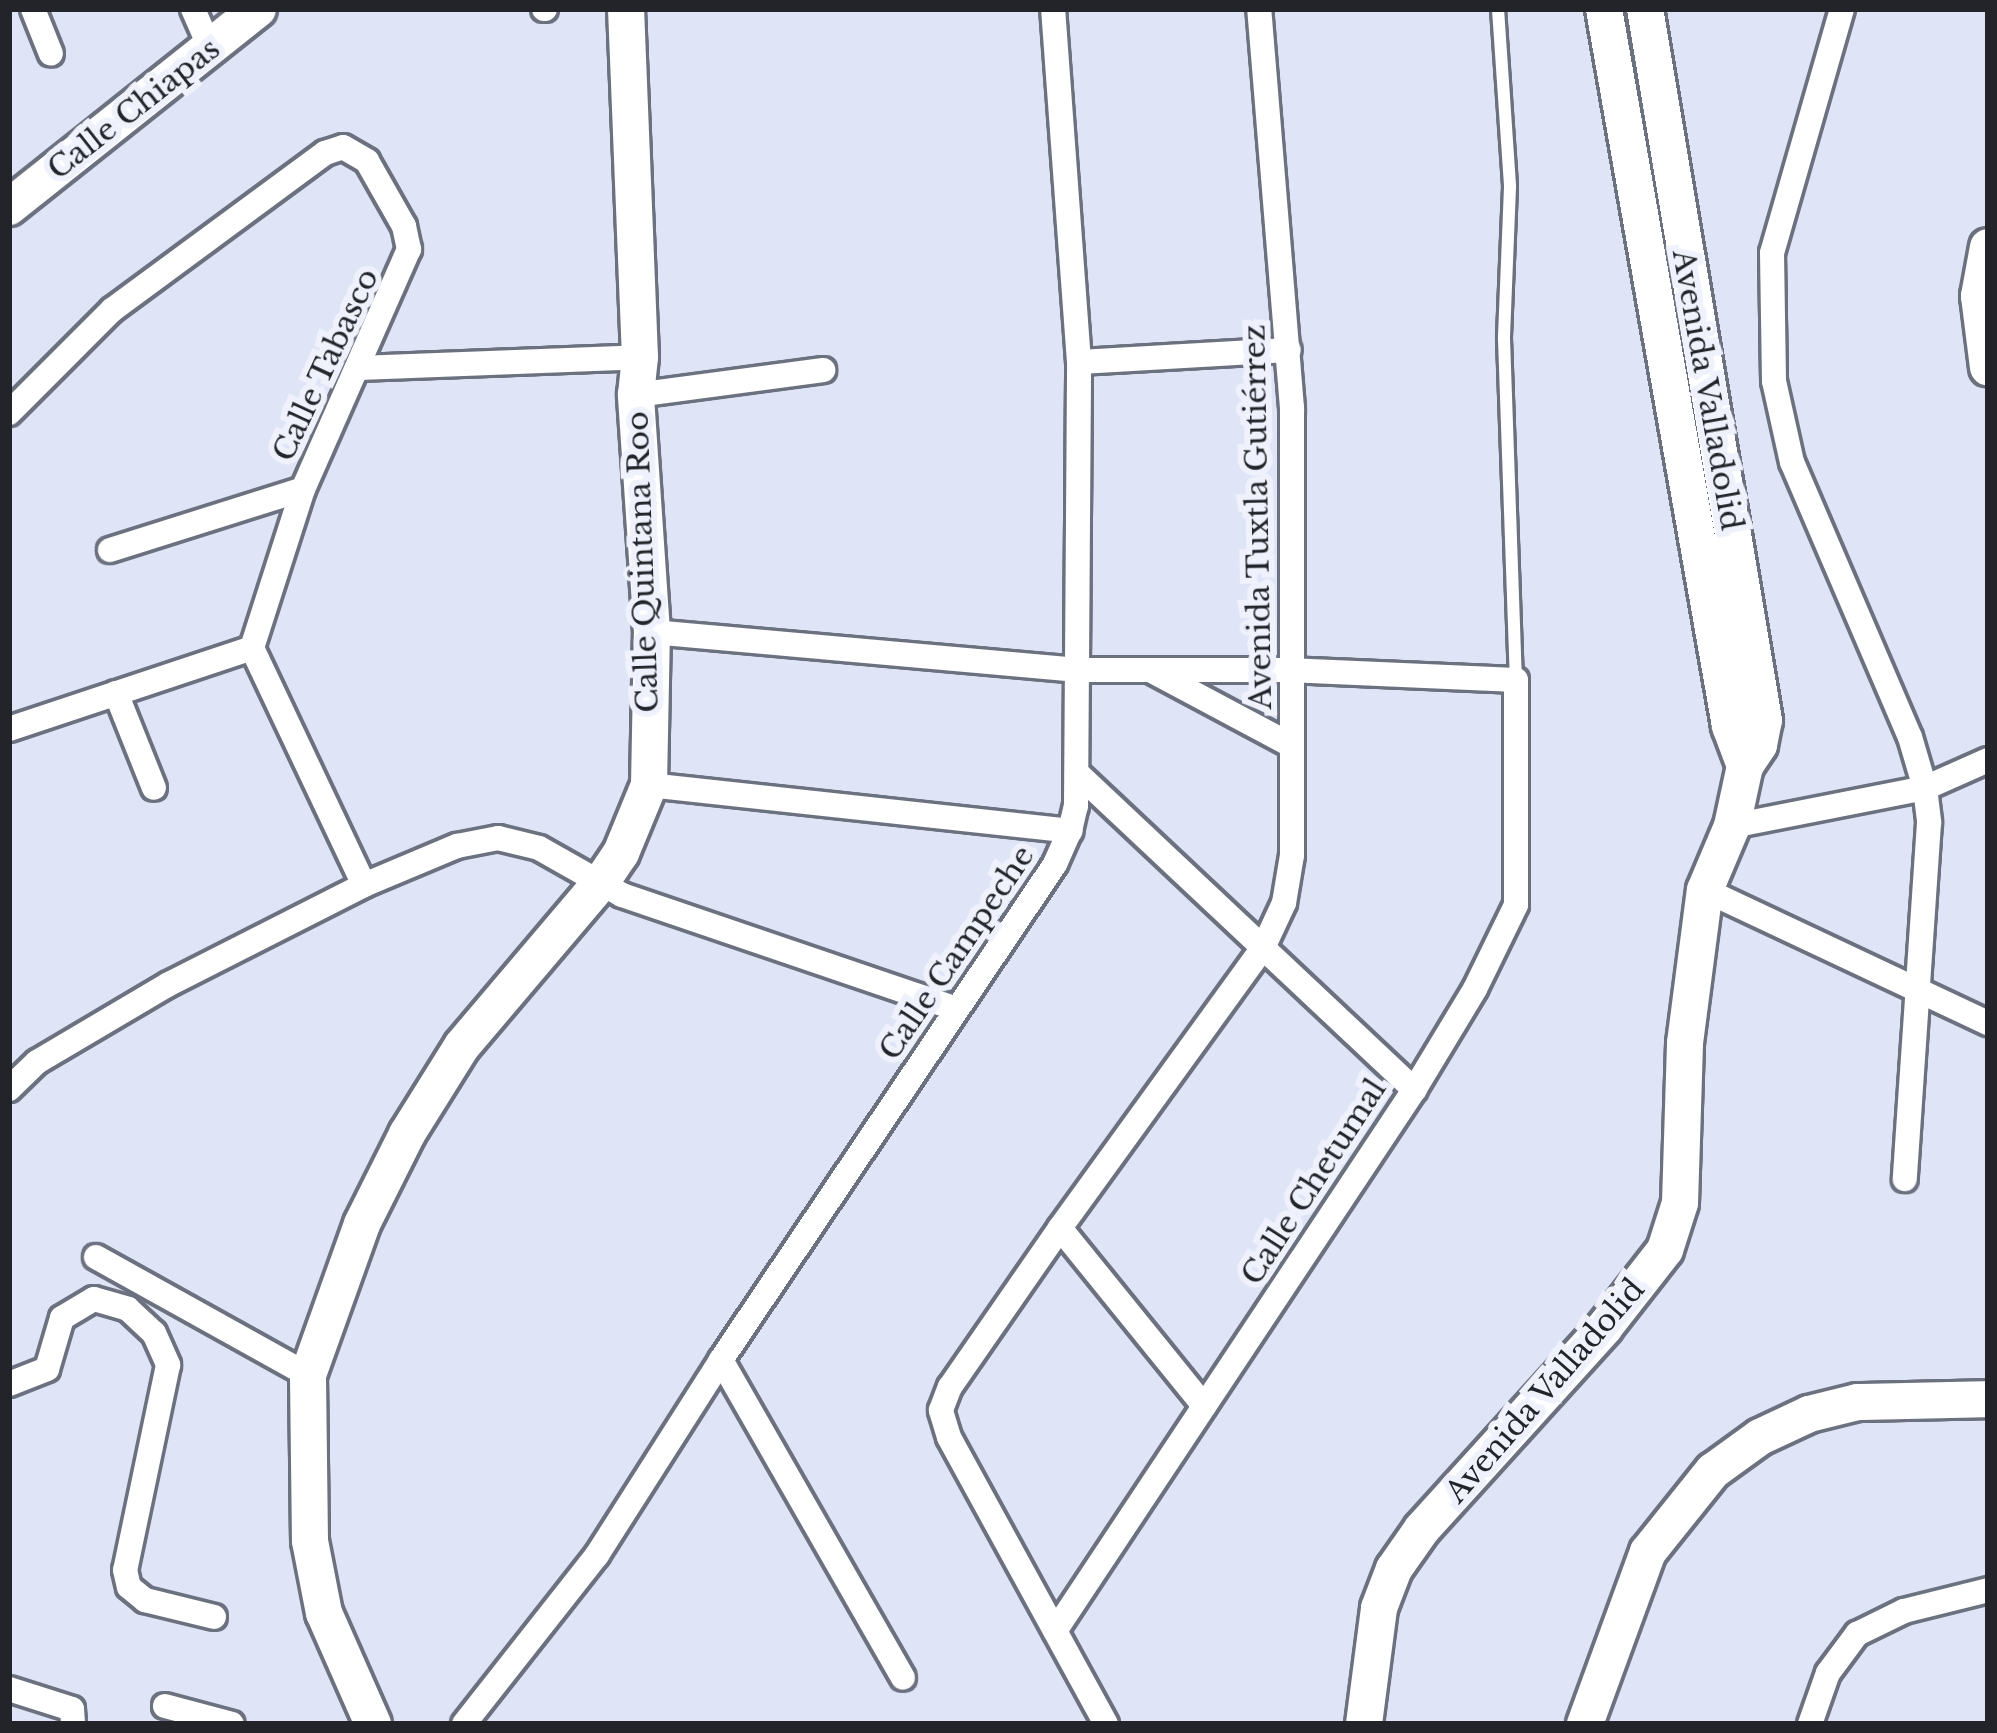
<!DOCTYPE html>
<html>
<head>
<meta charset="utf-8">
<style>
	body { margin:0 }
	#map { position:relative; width:1997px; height:1733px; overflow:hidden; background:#dfe5f6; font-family:"Libre Baskerville",serif }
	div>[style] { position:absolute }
	.roads { filter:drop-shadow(3px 0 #6c7180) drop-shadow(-3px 0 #6c7180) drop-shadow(0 3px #6c7180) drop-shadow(0 -3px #6c7180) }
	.lane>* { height:12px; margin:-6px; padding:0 6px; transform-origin:6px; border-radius:6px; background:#fff }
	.street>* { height:24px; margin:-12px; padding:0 12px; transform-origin:12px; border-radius:12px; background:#fff }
	.secondary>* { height:36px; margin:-18px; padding:0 18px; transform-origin:18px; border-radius:18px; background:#fff }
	span { translate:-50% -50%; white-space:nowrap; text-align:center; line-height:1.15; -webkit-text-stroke:12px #eff2fc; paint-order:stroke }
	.street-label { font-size:30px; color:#22242a }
	.frame { position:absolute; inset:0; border:12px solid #22242a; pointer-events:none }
</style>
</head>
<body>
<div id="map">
	<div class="roads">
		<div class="lane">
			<div style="left:1498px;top:9px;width:178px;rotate:86.1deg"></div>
			<div style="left:1510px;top:187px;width:152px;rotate:92.3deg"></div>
			<div style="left:1504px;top:339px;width:340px;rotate:88deg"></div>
		</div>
		<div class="street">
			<div style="left:33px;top:9px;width:48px;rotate:68.2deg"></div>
			<div style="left:193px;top:9px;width:45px;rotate:66.3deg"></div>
			<div style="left:544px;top:9px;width:1px"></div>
			<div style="left:1842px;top:9px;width:254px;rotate:106deg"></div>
			<div style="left:1772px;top:253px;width:128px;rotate:89.1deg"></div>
			<div style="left:1774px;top:381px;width:83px;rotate:77.5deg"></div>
			<div style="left:1792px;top:462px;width:299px;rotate:66.8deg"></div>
			<div style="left:1910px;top:737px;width:53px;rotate:73.6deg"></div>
			<div style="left:1925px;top:788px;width:35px;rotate:83deg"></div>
			<div style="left:1929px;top:823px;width:357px;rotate:93.9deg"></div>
			<div style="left:1079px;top:362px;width:210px;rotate:-3.3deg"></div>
			<div style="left:359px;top:368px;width:281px;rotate:-2.2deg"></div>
			<div style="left:636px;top:395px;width:189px;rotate:-7.6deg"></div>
			<div style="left:9px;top:413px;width:146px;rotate:-45deg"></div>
			<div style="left:112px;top:310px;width:265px;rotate:-36.4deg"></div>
			<div style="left:325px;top:153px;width:19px;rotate:-18deg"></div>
			<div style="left:343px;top:147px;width:28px;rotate:30deg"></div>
			<div style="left:367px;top:161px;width:75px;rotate:60.4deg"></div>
			<div style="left:404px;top:226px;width:24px;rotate:78deg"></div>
			<div style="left:409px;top:249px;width:262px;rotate:113.8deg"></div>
			<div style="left:303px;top:489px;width:167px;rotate:107.8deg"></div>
			<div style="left:252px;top:648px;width:262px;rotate:64.7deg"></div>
			<div style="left:110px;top:550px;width:202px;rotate:-17.5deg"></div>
			<div style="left:652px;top:632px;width:428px;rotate:5.1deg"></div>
			<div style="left:1078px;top:670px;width:210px"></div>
			<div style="left:1288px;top:670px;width:228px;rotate:2.5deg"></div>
			<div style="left:1516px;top:680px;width:225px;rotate:90deg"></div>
			<div style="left:1516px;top:905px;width:93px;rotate:116deg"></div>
			<div style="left:1475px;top:989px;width:118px;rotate:121.1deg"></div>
			<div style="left:1414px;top:1090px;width:649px;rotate:123.57deg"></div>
			<div style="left:1154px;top:672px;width:155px;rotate:28.1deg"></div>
			<div style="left:116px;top:693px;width:102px;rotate:68.2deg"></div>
			<div style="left:9px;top:729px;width:256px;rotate:-18.4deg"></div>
			<div style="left:1077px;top:773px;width:463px;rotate:43.2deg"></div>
			<div style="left:649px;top:785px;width:424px;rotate:6.2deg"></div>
			<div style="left:1732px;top:826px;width:197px;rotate:-11.1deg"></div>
			<div style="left:1925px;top:788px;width:69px;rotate:-24deg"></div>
			<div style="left:1705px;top:890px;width:313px;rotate:25.2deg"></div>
			<div style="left:9px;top:1089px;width:39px;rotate:-44deg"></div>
			<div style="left:37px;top:1062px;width:153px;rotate:-30.6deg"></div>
			<div style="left:169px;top:984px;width:219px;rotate:-26.9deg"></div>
			<div style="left:364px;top:885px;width:101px;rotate:-22.8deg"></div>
			<div style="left:457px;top:846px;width:42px;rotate:-11deg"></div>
			<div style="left:498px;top:838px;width:42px;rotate:13.7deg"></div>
			<div style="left:539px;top:848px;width:95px;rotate:29.5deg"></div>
			<div style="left:622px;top:895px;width:353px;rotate:18.8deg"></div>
			<div style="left:1060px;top:1228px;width:229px;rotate:51deg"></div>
			<div style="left:96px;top:1257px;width:243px;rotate:29.1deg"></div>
			<div style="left:721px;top:1360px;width:366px;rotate:60.2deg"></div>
			<div style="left:9px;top:1384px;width:41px;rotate:-21.5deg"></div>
			<div style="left:47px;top:1369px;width:53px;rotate:-73.6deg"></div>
			<div style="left:62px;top:1318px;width:37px;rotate:-31deg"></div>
			<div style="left:94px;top:1299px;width:35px;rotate:16deg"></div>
			<div style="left:128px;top:1309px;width:35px;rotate:43deg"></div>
			<div style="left:154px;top:1333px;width:35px;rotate:66deg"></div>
			<div style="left:168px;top:1365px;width:209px;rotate:101.8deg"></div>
			<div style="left:125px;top:1570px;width:17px;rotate:77deg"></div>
			<div style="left:129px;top:1587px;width:21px;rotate:39deg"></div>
			<div style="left:145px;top:1600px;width:71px;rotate:13.8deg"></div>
			<div style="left:9px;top:1689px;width:66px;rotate:17.6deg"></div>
			<div style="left:72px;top:1709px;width:15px;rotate:86deg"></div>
			<div style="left:165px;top:1706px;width:69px;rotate:15deg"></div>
			<div style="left:464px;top:1724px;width:215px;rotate:-51.8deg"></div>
			<div style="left:597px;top:1555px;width:231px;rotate:-57.5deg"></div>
			<div style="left:721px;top:1360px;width:598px;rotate:-56.04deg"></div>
			<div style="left:1055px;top:864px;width:36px;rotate:-66deg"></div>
			<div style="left:1070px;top:831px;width:26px;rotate:-77deg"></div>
			<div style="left:1076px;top:806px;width:444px;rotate:-89.6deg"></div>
			<div style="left:1079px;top:362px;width:354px;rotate:-94.2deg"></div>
			<div style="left:1106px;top:1724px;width:327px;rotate:-118.7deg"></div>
			<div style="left:949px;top:1437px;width:28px;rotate:-107deg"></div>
			<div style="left:941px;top:1410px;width:25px;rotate:-69deg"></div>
			<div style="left:950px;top:1387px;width:193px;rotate:-55.3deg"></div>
			<div style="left:1060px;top:1228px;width:346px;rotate:-54.1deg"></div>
			<div style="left:1263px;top:948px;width:50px;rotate:-65deg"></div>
			<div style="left:1284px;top:903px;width:49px;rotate:-80.5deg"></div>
			<div style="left:1292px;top:855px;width:447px;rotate:-90deg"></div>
			<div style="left:1292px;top:408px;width:400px;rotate:-94.7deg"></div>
			<div style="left:1810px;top:1724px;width:54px;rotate:-70.6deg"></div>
			<div style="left:1828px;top:1673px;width:49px;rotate:-53.4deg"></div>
			<div style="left:1857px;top:1634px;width:52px;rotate:-26.1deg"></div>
			<div style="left:1904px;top:1611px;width:87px;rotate:-14deg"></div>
		</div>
		<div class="secondary">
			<div style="left:1604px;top:9px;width:728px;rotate:80.03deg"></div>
			<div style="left:1730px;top:726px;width:43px;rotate:69.4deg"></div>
			<div style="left:9px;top:207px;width:318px;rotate:-38.5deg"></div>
			<div style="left:1988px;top:247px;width:50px;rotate:100.4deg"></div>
			<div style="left:1979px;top:296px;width:72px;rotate:82.8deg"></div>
			<div style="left:373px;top:1724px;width:121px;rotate:-113.8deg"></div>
			<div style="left:324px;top:1613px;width:73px;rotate:-101deg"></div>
			<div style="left:310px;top:1541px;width:166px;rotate:-90.7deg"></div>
			<div style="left:308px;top:1375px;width:160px;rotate:-70.3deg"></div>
			<div style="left:362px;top:1224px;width:101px;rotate:-63.4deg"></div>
			<div style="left:407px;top:1134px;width:104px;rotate:-58deg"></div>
			<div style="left:462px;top:1046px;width:216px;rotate:-49.7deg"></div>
			<div style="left:602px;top:881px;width:34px;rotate:-56deg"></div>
			<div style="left:621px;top:853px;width:74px;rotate:-67.6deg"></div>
			<div style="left:649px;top:785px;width:153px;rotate:-88.9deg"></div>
			<div style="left:652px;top:632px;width:238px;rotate:-93.9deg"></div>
			<div style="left:636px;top:395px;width:38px;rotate:-84deg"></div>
			<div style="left:640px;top:357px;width:348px;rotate:-92.3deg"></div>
			<div style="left:1364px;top:1724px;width:117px;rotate:-82.6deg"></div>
			<div style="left:1379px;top:1608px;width:42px;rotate:-69deg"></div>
			<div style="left:1394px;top:1569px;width:49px;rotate:-55deg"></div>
			<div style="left:1422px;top:1529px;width:271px;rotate:-47.8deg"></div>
			<div style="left:1604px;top:1328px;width:99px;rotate:-52deg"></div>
			<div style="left:1665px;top:1250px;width:49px;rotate:-72.3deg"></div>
			<div style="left:1680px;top:1203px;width:160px;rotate:-88.2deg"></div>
			<div style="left:1685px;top:1043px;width:154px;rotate:-82.6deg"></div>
			<div style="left:1705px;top:890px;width:69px;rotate:-67.1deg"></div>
			<div style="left:1732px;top:826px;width:61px;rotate:-77.8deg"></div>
			<div style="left:1745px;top:766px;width:25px;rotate:-56deg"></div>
			<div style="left:1759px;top:745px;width:25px;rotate:-79deg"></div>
			<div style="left:1764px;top:720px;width:721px;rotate:-99.5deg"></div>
			<div style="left:1585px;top:1724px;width:183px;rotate:-69.9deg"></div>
			<div style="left:1648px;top:1552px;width:104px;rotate:-51.3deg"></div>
			<div style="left:1713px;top:1471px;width:58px;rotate:-35.9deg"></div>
			<div style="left:1760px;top:1437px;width:54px;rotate:-25.1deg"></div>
			<div style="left:1809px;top:1414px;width:50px;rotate:-13.8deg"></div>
			<div style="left:1858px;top:1402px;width:130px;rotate:-1.3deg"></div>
		</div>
	</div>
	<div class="street-label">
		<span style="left:134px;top:109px;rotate:-38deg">Calle Chiapas</span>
		<span style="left:326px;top:365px;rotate:-65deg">Calle Tabasco</span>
		<span style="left:1707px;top:390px;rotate:80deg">Avenida Valladolid</span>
		<span style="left:1258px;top:517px;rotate:-91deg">Avenida Tuxtla Gutiérrez</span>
		<span style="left:643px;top:562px;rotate:-92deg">Calle Quintana Roo</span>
		<span style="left:957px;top:953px;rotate:-56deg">Calle Campeche</span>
		<span style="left:1314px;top:1182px;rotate:-57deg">Calle Chetumal</span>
		<span style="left:1545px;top:1391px;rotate:-49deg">Avenida Valladolid</span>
	</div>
	<div class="frame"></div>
</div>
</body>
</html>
